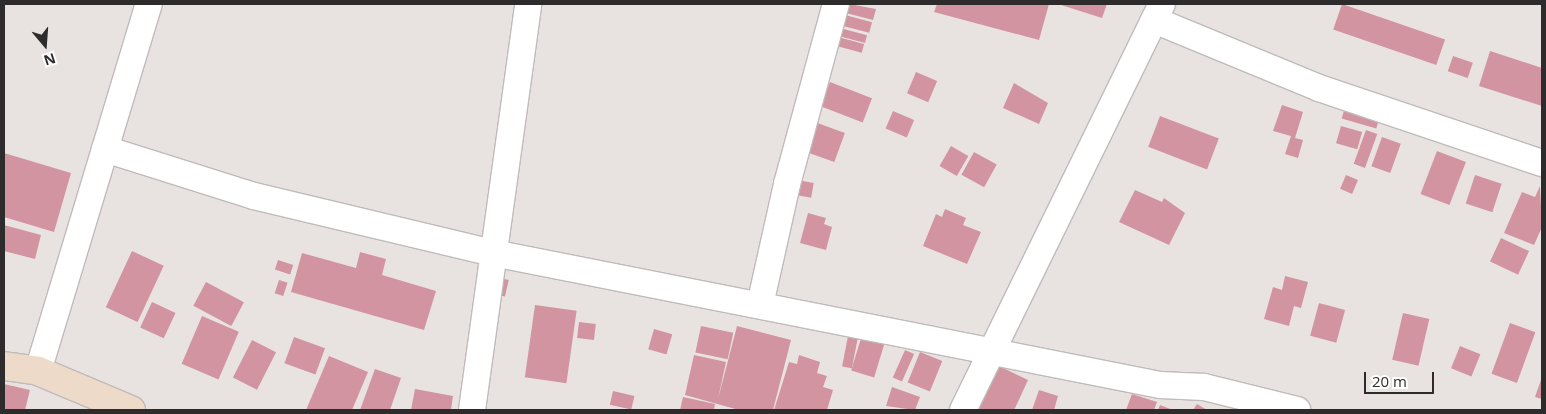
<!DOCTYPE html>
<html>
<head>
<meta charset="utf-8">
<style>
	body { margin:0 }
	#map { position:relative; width:1546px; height:414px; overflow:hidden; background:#e8e3e1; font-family:"Open Sans",sans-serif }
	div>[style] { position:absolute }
	.building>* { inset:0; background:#d394a1; transform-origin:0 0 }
	.roads { filter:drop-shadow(1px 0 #c0bbba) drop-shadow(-1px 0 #c0bbba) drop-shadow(0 1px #c0bbba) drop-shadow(0 -1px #c0bbba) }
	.minor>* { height:26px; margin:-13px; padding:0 13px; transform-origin:13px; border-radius:13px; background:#fff }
	.secondary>* { height:28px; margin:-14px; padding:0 14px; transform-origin:14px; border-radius:14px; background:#eddac9 }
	span { translate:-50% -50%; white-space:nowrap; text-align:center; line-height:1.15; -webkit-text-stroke:5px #fff; paint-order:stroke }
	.frame { position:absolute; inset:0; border:5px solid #2d2b2b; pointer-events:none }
	.north { position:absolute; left:20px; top:20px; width:50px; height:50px; -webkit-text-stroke:4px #fff; paint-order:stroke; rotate:162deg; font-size:14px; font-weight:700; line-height:20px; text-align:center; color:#2d2b2b }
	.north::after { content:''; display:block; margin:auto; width:18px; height:22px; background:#2d2b2b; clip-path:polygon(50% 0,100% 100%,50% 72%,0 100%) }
	.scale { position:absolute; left:1364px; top:372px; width:70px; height:22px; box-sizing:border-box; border:2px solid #2d2b2b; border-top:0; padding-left:6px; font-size:15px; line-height:18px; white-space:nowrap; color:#2d2b2b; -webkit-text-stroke:4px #fff; paint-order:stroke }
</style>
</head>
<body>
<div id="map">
	<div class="building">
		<div style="clip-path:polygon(849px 4px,876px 9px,873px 20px,846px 13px)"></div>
		<div style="clip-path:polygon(937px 4px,1049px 4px,1039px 40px,934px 12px)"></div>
		<div style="clip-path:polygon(1058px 4px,1107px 4px,1102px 18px)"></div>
		<div style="left:1342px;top:4px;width:109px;height:27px;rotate:19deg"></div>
		<div style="left:845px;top:15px;width:28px;height:11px;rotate:15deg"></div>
		<div style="left:840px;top:28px;width:28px;height:8px;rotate:15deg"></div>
		<div style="left:838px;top:37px;width:27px;height:9px;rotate:15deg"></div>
		<div style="clip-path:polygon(1490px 51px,1542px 68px,1542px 106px,1479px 86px)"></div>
		<div style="left:1453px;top:56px;width:21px;height:16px;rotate:19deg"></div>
		<div style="left:916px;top:72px;width:23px;height:23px;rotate:23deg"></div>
		<div style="left:830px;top:82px;width:45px;height:26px;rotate:21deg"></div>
		<div style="clip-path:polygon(1014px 83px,1048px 103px,1039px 124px,1003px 108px)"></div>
		<div style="clip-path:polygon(1282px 105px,1303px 112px,1295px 138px,1303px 140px,1298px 158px,1285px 154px,1291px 136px,1273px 131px)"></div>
		<div style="left:1345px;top:107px;width:36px;height:12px;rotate:16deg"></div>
		<div style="left:893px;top:111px;width:23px;height:19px;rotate:23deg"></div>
		<div style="left:1160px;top:116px;width:63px;height:33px;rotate:21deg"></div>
		<div style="left:812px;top:121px;width:35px;height:31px;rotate:20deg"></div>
		<div style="left:1341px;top:126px;width:22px;height:18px;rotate:16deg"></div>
		<div style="left:1366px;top:130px;width:12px;height:36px;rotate:20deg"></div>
		<div style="left:1382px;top:137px;width:20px;height:31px;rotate:20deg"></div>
		<div style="left:951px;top:146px;width:20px;height:23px;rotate:30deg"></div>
		<div style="left:1437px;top:151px;width:31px;height:46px;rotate:21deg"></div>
		<div style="left:974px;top:152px;width:26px;height:26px;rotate:29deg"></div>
		<div style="clip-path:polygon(4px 153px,71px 173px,54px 232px,4px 217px)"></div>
		<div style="left:1346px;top:175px;width:13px;height:15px;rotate:23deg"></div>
		<div style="left:1475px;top:175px;width:28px;height:30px;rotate:18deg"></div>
		<div style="left:797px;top:180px;width:17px;height:15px;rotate:10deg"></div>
		<div style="clip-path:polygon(1540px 186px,1542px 227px,1534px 245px,1504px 233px,1522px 192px,1535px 197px)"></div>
		<div style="clip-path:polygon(1135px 190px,1162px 202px,1164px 198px,1185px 213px,1169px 245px,1119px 222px)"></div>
		<div style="clip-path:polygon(945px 209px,966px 218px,963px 225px,981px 232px,967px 264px,923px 246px,936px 214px,942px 217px)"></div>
		<div style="clip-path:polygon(808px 213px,826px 218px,824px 224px,832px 227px,826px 250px,800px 243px)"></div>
		<div style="clip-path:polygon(4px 225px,41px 235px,35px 259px,4px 251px)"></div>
		<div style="left:1501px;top:238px;width:31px;height:26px;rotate:25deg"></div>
		<div style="left:132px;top:251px;width:35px;height:62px;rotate:25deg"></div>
		<div style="clip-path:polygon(360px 252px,386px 259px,382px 275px,436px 291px,424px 330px,291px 292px,302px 253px,356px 268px)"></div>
		<div style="left:278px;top:260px;width:16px;height:10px;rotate:18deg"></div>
		<div style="clip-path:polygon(1285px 276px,1308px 282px,1301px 308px,1294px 306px,1289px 326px,1264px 319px,1273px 287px,1282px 290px)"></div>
		<div style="left:500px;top:278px;width:9px;height:17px;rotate:13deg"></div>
		<div style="left:279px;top:280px;width:9px;height:14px;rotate:18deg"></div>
		<div style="left:206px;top:282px;width:43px;height:27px;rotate:28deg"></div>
		<div style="left:152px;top:302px;width:26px;height:28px;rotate:25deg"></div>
		<div style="left:1319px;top:303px;width:27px;height:34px;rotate:15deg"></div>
		<div style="left:535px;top:305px;width:42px;height:73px;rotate:8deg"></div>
		<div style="left:1403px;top:313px;width:27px;height:48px;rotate:13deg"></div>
		<div style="left:202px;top:316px;width:40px;height:52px;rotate:23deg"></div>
		<div style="left:579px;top:322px;width:17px;height:16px;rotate:7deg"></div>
		<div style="left:1510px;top:323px;width:27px;height:54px;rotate:20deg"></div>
		<div style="left:701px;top:326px;width:33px;height:27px;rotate:12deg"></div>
		<div style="clip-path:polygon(737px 326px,791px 340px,773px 410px,739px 410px,685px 395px,694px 355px,726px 362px,718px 399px)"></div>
		<div style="left:654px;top:329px;width:19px;height:21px;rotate:16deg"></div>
		<div style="left:862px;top:335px;width:24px;height:37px;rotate:17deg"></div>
		<div style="left:848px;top:336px;width:10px;height:31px;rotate:11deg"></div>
		<div style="left:294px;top:337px;width:33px;height:28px;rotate:20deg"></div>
		<div style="left:252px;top:340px;width:27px;height:42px;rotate:27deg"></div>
		<div style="left:1460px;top:346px;width:22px;height:24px;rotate:22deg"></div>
		<div style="left:905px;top:350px;width:10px;height:30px;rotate:24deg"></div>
		<div style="left:920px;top:352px;width:24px;height:33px;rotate:22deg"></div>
		<div style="clip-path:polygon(799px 355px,820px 362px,817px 373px,827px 376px,823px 387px,833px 390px,827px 410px,774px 410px,789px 362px,797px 364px)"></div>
		<div style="clip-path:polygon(329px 356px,368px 372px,352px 410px,306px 410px)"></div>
		<div style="clip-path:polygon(997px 365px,1028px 380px,1017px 404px,1014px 410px,975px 410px)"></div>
		<div style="clip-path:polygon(375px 369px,401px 378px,390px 410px,360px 410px)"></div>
		<div style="clip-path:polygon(1542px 377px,1542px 399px,1535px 397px)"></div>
		<div style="clip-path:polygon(4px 384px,30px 390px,25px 410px,4px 410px)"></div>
		<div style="clip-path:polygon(892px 387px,920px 397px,915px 410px,886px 406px)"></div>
		<div style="clip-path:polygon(415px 389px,453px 396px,451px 410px,411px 410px)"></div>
		<div style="clip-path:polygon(1039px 390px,1058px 396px,1054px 410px,1032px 410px)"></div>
		<div style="left:613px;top:391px;width:22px;height:14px;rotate:13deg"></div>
		<div style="clip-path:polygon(1132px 394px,1157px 402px,1154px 410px,1126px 410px)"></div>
		<div style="clip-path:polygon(683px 397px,715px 404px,714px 410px,680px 410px)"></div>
		<div style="clip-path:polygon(1197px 404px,1207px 410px,1193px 410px)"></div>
		<div style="clip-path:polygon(1160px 405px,1173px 410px,1158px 410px)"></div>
	</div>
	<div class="roads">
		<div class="minor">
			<div style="left:1154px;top:20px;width:178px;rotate:22.4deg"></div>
			<div style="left:1319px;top:88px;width:235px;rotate:18.6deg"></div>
			<div style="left:105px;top:149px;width:156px;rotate:17.5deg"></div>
			<div style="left:254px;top:196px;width:246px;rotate:13.4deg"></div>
			<div style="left:493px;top:253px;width:680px;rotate:11.19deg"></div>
			<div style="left:1160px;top:385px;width:44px;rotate:2.6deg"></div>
			<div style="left:1204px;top:387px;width:96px;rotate:13.9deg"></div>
			<div style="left:760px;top:305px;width:124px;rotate:-77.4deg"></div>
			<div style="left:787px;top:184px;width:187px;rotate:-74.8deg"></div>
			<div style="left:38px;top:371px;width:383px;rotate:-73.2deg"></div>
			<div style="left:472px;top:410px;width:410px;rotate:-82.1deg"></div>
			<div style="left:963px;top:410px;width:452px;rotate:-63.9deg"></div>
		</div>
		<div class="secondary">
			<div style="left:4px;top:366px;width:34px;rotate:8deg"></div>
			<div style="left:38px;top:371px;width:101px;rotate:22.8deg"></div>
		</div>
	</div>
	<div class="frame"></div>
	<div class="north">N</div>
	<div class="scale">20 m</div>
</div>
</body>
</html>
